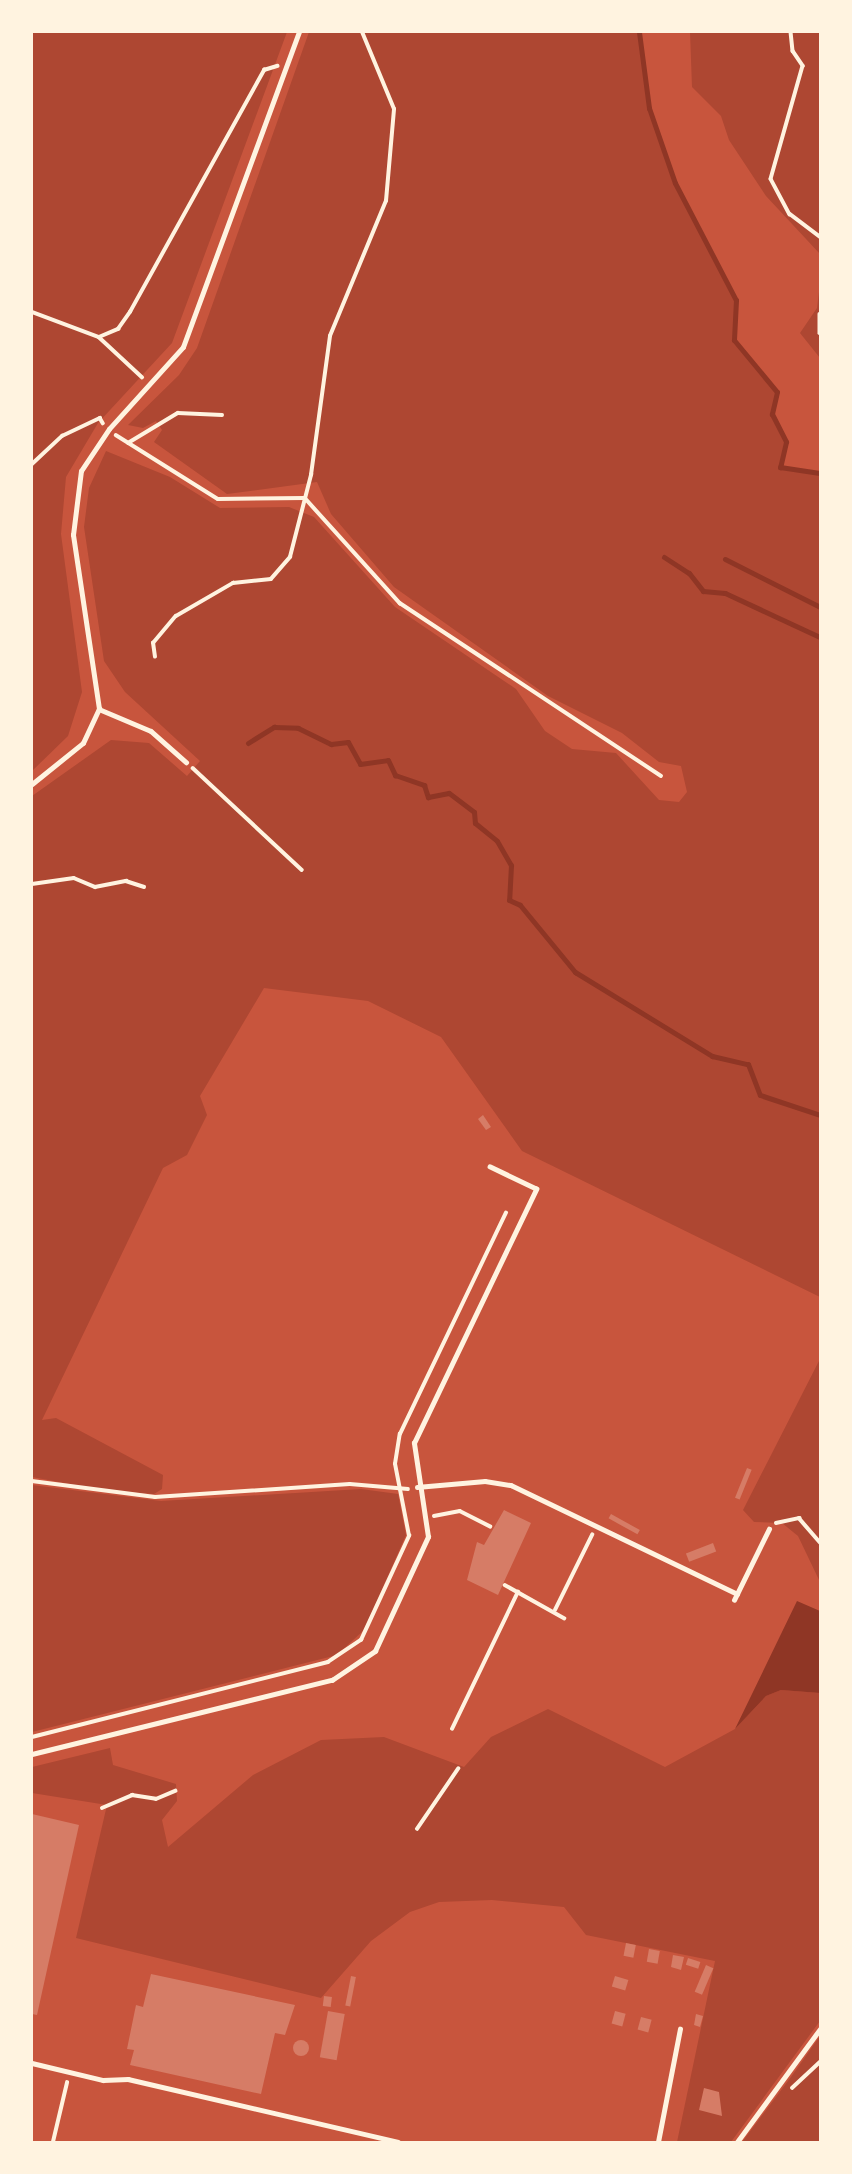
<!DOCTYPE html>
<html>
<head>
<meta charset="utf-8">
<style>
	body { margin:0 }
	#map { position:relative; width:852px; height:2174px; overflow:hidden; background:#c8553d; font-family:"Open Sans",sans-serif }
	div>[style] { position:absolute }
	.green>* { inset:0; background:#ae4732 }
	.water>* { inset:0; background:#8f3625 }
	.stream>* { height:5px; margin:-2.5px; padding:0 2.5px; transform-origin:2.5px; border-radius:2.5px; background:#8f3625 }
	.building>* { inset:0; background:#d67c66; transform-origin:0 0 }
	.round { border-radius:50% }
	.path>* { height:3.5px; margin:-1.75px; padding:0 1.75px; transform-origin:1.75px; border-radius:1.75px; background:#fff3e0 }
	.service>* { height:4.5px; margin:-2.25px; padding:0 2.25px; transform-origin:2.25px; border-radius:2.25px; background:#fff3e0 }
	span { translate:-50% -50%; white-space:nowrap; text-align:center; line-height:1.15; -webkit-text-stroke:5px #fff3e0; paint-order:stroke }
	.frame { position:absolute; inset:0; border:33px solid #fff3e0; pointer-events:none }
</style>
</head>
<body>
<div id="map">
	<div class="green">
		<div style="clip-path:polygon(32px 32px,287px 32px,172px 343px,98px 423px,66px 477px,61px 534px,82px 692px,68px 736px,32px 771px)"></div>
		<div style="clip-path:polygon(309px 32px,639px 32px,649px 108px,675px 183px,736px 300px,734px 340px,777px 392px,772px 414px,786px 442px,780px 467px,820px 473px,820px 1297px,522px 1151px,441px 1037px,368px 1001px,264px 988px,200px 1096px,207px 1115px,187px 1155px,163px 1168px,42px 1420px,56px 1418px,163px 1475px,162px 1489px,154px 1494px,107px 1491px,32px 1477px,32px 796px,111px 740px,149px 743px,187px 776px,200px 761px,125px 692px,104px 661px,84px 527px,89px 488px,106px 451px,170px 477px,220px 508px,289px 507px,314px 517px,395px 607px,516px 689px,545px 731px,572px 749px,616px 753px,659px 800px,679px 802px,687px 792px,681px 766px,659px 762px,622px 733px,548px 696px,394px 587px,331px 514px,317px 482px,227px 494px,154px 442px,162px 430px,156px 421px,143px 428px,128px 425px,179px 375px,197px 348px)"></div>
		<div style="clip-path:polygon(690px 32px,820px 32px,820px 254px,766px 196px,729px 140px,721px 116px,692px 87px)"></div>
		<div style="clip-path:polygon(820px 284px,820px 358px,800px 333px,817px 308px)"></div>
		<div style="clip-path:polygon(820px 1359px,820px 1582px,798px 1536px,782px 1523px,754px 1522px,743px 1510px)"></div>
		<div style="clip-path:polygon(32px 1485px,161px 1501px,361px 1489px,398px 1494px,406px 1535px,364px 1630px,337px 1655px,32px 1732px)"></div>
		<div style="clip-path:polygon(781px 1690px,820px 1693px,820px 2021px,731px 2142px,677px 2142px,715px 1961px,586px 1935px,564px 1907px,492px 1900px,439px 1902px,410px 1912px,371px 1941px,321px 1998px,76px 1938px,107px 1805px,32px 1793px,32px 1767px,110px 1748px,113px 1765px,176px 1784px,177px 1801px,162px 1820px,168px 1847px,253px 1775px,321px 1740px,384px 1737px,464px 1767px,491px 1737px,548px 1709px,665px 1767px,735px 1729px,766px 1696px)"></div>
		<div style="clip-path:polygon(820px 2036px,820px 2142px,742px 2142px,791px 2077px)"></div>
	</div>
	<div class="water">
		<div style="clip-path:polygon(797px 1601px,820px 1611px,820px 1693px,781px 1690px,766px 1696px,735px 1729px)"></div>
	</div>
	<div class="stream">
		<div style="left:639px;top:32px;width:77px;rotate:82.5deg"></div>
		<div style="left:649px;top:108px;width:79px;rotate:70.9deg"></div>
		<div style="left:675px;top:183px;width:132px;rotate:62.5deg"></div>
		<div style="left:736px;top:300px;width:40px;rotate:92.9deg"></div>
		<div style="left:734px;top:340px;width:67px;rotate:50.4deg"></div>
		<div style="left:777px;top:392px;width:23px;rotate:103deg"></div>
		<div style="left:772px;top:414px;width:31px;rotate:63deg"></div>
		<div style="left:786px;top:442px;width:26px;rotate:103deg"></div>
		<div style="left:780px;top:467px;width:40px;rotate:8.5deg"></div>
		<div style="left:664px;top:557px;width:30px;rotate:33deg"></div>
		<div style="left:689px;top:573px;width:23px;rotate:52deg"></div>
		<div style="left:703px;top:591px;width:22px;rotate:5deg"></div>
		<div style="left:725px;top:593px;width:105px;rotate:24.9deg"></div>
		<div style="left:725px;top:559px;width:106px;rotate:26.8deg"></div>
		<div style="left:248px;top:743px;width:31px;rotate:-32deg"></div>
		<div style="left:274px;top:727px;width:24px;rotate:2deg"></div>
		<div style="left:298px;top:728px;width:37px;rotate:26deg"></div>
		<div style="left:331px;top:744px;width:17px;rotate:-7deg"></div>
		<div style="left:348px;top:742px;width:25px;rotate:61deg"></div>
		<div style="left:360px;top:764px;width:28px;rotate:-8deg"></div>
		<div style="left:388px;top:760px;width:17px;rotate:65deg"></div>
		<div style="left:395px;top:775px;width:31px;rotate:19deg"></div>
		<div style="left:424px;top:785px;width:13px;rotate:72deg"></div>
		<div style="left:428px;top:797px;width:21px;rotate:-11deg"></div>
		<div style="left:449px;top:793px;width:31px;rotate:37deg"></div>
		<div style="left:474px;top:812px;width:11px;rotate:85deg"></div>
		<div style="left:475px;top:823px;width:28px;rotate:39deg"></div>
		<div style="left:497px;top:841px;width:28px;rotate:60deg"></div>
		<div style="left:511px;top:865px;width:35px;rotate:93deg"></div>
		<div style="left:509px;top:900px;width:12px;rotate:24deg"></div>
		<div style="left:520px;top:905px;width:87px;rotate:50.6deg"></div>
		<div style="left:575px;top:972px;width:161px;rotate:31.5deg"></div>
		<div style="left:712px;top:1056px;width:37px;rotate:13deg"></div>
		<div style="left:748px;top:1064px;width:33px;rotate:69deg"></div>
		<div style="left:760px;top:1095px;width:63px;rotate:18.4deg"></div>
	</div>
	<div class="building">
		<div style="clip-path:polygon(483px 1115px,491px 1127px,486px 1130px,478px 1119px)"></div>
		<div style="left:747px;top:1468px;width:5px;height:32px;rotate:22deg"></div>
		<div style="clip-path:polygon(504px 1510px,531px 1523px,498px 1595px,467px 1580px,477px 1542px,484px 1545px)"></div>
		<div style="left:611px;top:1514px;width:33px;height:5px;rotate:29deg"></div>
		<div style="left:713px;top:1543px;width:9px;height:29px;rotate:69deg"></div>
		<div style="clip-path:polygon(32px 1814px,79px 1825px,37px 2015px,32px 2014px)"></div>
		<div style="left:626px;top:1943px;width:10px;height:13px;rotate:11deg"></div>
		<div style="left:649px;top:1949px;width:11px;height:13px;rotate:10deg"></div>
		<div style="clip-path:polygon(673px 1955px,684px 1957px,681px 1970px,671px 1967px)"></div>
		<div style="left:688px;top:1958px;width:13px;height:7px;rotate:18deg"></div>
		<div style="left:706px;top:1965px;width:8px;height:29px;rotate:23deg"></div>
		<div style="clip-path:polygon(151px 1974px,295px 2005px,285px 2035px,275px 2033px,261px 2094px,130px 2065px,134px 2050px,127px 2049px,136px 2005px,143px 2007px)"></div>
		<div style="left:351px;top:1976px;width:5px;height:30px;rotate:11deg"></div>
		<div style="left:615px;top:1976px;width:14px;height:11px;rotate:17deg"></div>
		<div style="left:324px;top:1996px;width:8px;height:10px;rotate:7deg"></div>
		<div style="left:328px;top:2011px;width:17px;height:47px;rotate:10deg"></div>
		<div style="left:615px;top:2011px;width:11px;height:13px;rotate:15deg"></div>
		<div style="clip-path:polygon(696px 2014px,703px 2016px,700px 2027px,694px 2025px)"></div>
		<div style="left:641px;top:2017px;width:11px;height:13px;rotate:15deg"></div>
		<div class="round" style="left:293px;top:2040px;width:16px;height:16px"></div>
		<div style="clip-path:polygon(704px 2088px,719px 2092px,722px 2116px,699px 2110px)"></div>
	</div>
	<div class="path">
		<div style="left:791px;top:32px;width:19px;rotate:84deg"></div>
		<div style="left:793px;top:51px;width:18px;rotate:56deg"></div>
		<div style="left:803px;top:66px;width:117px;rotate:105.8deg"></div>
		<div style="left:771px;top:179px;width:40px;rotate:62deg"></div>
		<div style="left:790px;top:214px;width:38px;rotate:37deg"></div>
		<div style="left:32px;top:312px;width:72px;rotate:20.5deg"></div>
		<div style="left:99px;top:337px;width:59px;rotate:42.9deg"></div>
		<div style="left:820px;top:314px;width:19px;rotate:90deg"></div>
		<div style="left:99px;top:337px;width:21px;rotate:-23deg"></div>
		<div style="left:118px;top:329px;width:21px;rotate:-55deg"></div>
		<div style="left:130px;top:312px;width:277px;rotate:-61deg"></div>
		<div style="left:264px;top:70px;width:14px;rotate:-17deg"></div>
		<div style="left:116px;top:435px;width:120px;rotate:32.1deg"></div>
		<div style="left:218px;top:499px;width:87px;rotate:-0.7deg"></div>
		<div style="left:305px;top:498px;width:142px;rotate:47.9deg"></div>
		<div style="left:400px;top:603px;width:313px;rotate:33.5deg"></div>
		<div style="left:128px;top:443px;width:58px;rotate:-31deg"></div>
		<div style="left:178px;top:413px;width:44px;rotate:2.6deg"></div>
		<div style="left:32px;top:464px;width:41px;rotate:-43deg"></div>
		<div style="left:62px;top:436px;width:42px;rotate:-25.3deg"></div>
		<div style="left:100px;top:418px;width:6px;rotate:59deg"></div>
		<div style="left:155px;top:657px;width:14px;rotate:-98deg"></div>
		<div style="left:153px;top:643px;width:35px;rotate:-50deg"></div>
		<div style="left:176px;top:616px;width:66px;rotate:-30.1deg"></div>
		<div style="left:233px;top:583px;width:38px;rotate:-6deg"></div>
		<div style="left:271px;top:579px;width:29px;rotate:-49deg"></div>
		<div style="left:290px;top:557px;width:85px;rotate:-75.6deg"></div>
		<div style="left:311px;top:475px;width:140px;rotate:-82.2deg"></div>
		<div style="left:330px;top:336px;width:146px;rotate:-67.5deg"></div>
		<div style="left:386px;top:201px;width:92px;rotate:-85deg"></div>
		<div style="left:394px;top:109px;width:83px;rotate:-112.6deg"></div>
		<div style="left:193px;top:768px;width:149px;rotate:43.1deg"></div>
		<div style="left:32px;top:884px;width:42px;rotate:-8.1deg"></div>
		<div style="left:74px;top:878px;width:23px;rotate:23deg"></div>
		<div style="left:95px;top:887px;width:32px;rotate:-11deg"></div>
		<div style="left:126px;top:881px;width:19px;rotate:18deg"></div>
		<div style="left:32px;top:1481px;width:124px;rotate:7.4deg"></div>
		<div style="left:155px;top:1497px;width:195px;rotate:-3.8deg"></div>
		<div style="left:350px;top:1484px;width:58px;rotate:4.9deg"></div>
		<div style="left:434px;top:1516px;width:26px;rotate:-11deg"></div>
		<div style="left:460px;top:1511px;width:34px;rotate:27deg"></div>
		<div style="left:776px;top:1523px;width:24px;rotate:-12deg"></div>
		<div style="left:799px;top:1518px;width:32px;rotate:49deg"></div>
		<div style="left:505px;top:1585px;width:68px;rotate:29.2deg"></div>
		<div style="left:555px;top:1610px;width:84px;rotate:-63.7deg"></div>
		<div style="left:452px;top:1729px;width:152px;rotate:-64.3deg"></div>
		<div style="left:32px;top:1737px;width:305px;rotate:-14.2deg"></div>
		<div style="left:328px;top:1662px;width:40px;rotate:-34deg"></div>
		<div style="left:361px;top:1640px;width:115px;rotate:-65.2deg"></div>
		<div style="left:409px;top:1536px;width:73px;rotate:-101deg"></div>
		<div style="left:395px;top:1464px;width:30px;rotate:-81deg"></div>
		<div style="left:400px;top:1434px;width:245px;rotate:-64.4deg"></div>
		<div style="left:102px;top:1808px;width:33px;rotate:-23deg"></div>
		<div style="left:132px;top:1795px;width:24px;rotate:9deg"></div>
		<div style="left:156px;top:1799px;width:21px;rotate:-23deg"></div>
		<div style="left:417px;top:1829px;width:73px;rotate:-55.7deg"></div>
		<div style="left:792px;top:2088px;width:38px;rotate:-43deg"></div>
		<div style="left:53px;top:2142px;width:61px;rotate:-76.7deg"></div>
	</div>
	<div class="service">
		<div style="left:99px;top:709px;width:56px;rotate:22.9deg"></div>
		<div style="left:151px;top:731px;width:47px;rotate:41.5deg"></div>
		<div style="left:32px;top:784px;width:65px;rotate:-38.8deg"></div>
		<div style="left:83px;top:743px;width:38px;rotate:-65deg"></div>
		<div style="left:99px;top:709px;width:176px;rotate:-98.5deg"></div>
		<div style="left:73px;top:535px;width:64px;rotate:-82.9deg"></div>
		<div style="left:81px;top:471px;width:50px;rotate:-56.3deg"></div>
		<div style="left:109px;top:429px;width:110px;rotate:-47.9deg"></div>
		<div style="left:183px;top:347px;width:336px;rotate:-69.8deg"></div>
		<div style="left:417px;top:1487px;width:68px;rotate:-5deg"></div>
		<div style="left:485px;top:1481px;width:26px;rotate:9deg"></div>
		<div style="left:511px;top:1485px;width:251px;rotate:25.7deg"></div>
		<div style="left:734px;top:1600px;width:79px;rotate:-63.8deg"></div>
		<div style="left:32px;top:1754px;width:309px;rotate:-13.9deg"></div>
		<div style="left:332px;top:1680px;width:52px;rotate:-34deg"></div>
		<div style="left:375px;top:1651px;width:126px;rotate:-65.1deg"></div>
		<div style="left:428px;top:1537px;width:95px;rotate:-98.5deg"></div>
		<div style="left:414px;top:1443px;width:282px;rotate:-64.3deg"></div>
		<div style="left:536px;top:1189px;width:51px;rotate:-154.4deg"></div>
		<div style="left:32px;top:2063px;width:73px;rotate:13.5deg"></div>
		<div style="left:103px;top:2080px;width:25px;rotate:-2deg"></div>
		<div style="left:128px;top:2079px;width:277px;rotate:13.1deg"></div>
		<div style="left:658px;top:2142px;width:115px;rotate:-79deg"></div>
		<div style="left:737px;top:2142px;width:140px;rotate:-53.7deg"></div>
	</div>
	<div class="frame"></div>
</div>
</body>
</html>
